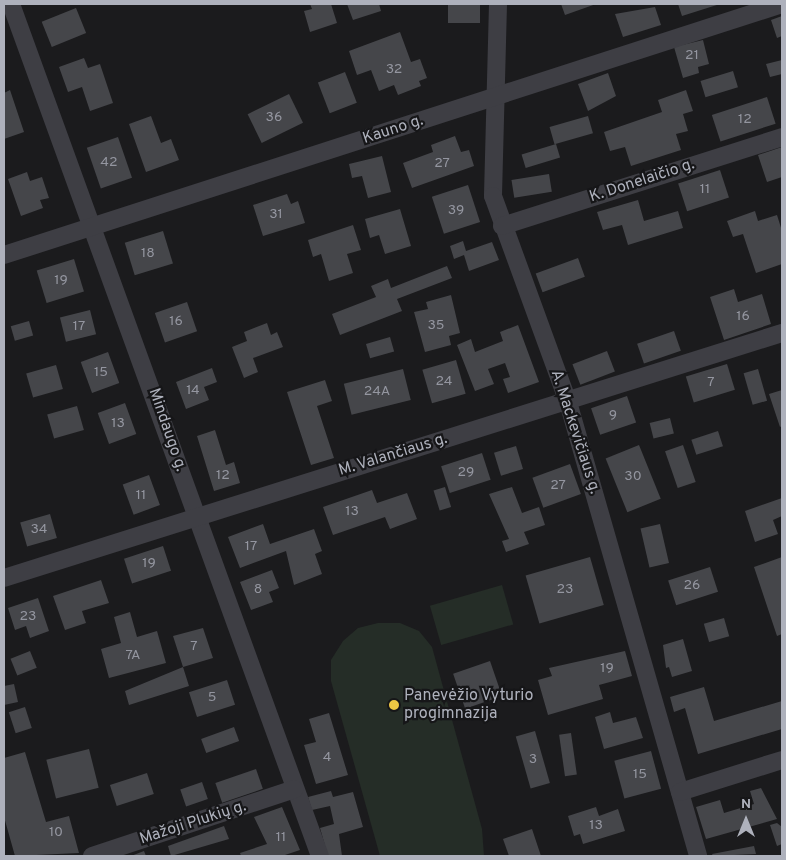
<!DOCTYPE html>
<html>
<head>
<meta charset="utf-8">
<style>
	body { margin:0 }
	#map { position:relative; width:786px; height:860px; overflow:hidden; background:#1b1b1d; font-family:Overpass,sans-serif }
	div>[style] { position:absolute }
	.green>* { inset:0; background:#252d27; transform-origin:0 0 }
	.building>* { inset:0; background:#45464a; transform-origin:0 0 }
	.minor>* { height:18px; margin:-9px; padding:0 9px; transform-origin:9px; border-radius:9px; background:#3e3e44 }
	.dots>* { width:14px; height:14px; translate:-50% -50%; box-sizing:border-box; border:2px solid #161618; border-radius:50% }
	span { translate:-50% -50%; white-space:nowrap; text-align:center; line-height:1.15; -webkit-text-stroke:4.5px #161618; paint-order:stroke }
	.number-label { font-size:14px; color:#9496a0 }
	.number-label span { -webkit-text-stroke-width:0 }
	.street-label { font-size:16px; color:#aeb1bc }
	.poi-label { font-size:16px; color:#aeb1bc }
	.left { translate:0 -50%; text-align:left }
	.frame { position:absolute; inset:0; border:5px solid #aeb1bc; pointer-events:none }
	.north { position:absolute; left:721px; top:795px; width:50px; height:50px; -webkit-text-stroke:4px #161618; paint-order:stroke; rotate:0deg; font-size:14px; font-weight:700; line-height:20px; text-align:center; color:#aeb1bc }
	.north::after { content:''; display:block; margin:auto; width:18px; height:22px; background:#aeb1bc; clip-path:polygon(50% 0,100% 100%,50% 72%,0 100%) }
</style>
</head>
<body>
<div id="map">
	<div class="green">
		<div style="left:502px;top:585px;width:41px;height:75px;rotate:74deg"></div>
		<div style="clip-path:polygon(378px 623px,400px 623px,419px 631px,432px 647px,482px 829px,484px 856px,380px 856px,331px 681px,331px 660px,343px 641px,358px 628px)"></div>
	</div>
	<div class="building">
		<div style="clip-path:polygon(310px 4px,331px 4px,337px 23px,310px 32px,304px 11px,312px 9px)"></div>
		<div style="clip-path:polygon(347px 4px,379px 4px,381px 11px,353px 20px)"></div>
		<div style="left:448px;top:4px;width:32px;height:19px"></div>
		<div style="clip-path:polygon(561px 4px,596px 4px,565px 15px)"></div>
		<div style="clip-path:polygon(678px 4px,720px 4px,682px 16px)"></div>
		<div style="clip-path:polygon(655px 7px,661px 25px,623px 37px,615px 14px)"></div>
		<div style="left:76px;top:8px;width:27px;height:37px;rotate:68deg"></div>
		<div style="clip-path:polygon(782px 16px,782px 36px,777px 38px,771px 20px)"></div>
		<div style="clip-path:polygon(400px 32px,411px 62px,420px 59px,427px 78px,419px 81px,421px 86px,398px 95px,394px 85px,379px 91px,371px 70px,357px 75px,349px 51px)"></div>
		<div style="clip-path:polygon(703px 40px,709px 64px,698px 67px,699px 73px,683px 78px,674px 47px)"></div>
		<div style="clip-path:polygon(84px 58px,88px 68px,100px 64px,113px 103px,90px 111px,82px 87px,68px 92px,59px 67px)"></div>
		<div style="clip-path:polygon(782px 60px,782px 74px,770px 77px,766px 64px)"></div>
		<div style="left:733px;top:71px;width:17px;height:34px;rotate:73deg"></div>
		<div style="left:345px;top:72px;width:33px;height:29px;rotate:69deg"></div>
		<div style="clip-path:polygon(608px 73px,616px 96px,588px 111px,578px 84px)"></div>
		<div style="clip-path:polygon(10px 90px,24px 132px,4px 139px,4px 93px)"></div>
		<div style="clip-path:polygon(686px 90px,693px 111px,683px 114px,688px 131px,676px 134px,681px 150px,631px 166px,625px 147px,610px 151px,604px 132px,662px 112px,658px 100px)"></div>
		<div style="left:289px;top:94px;width:32px;height:46px;rotate:64deg"></div>
		<div style="left:767px;top:97px;width:28px;height:58px;rotate:72deg"></div>
		<div style="clip-path:polygon(151px 116px,161px 143px,171px 139px,179px 160px,146px 172px,129px 124px)"></div>
		<div style="left:588px;top:116px;width:18px;height:40px;rotate:74deg"></div>
		<div style="clip-path:polygon(455px 136px,461px 152px,469px 150px,474px 166px,412px 188px,403px 163px,433px 152px,431px 145px)"></div>
		<div style="left:118px;top:137px;width:43px;height:33px;rotate:71deg"></div>
		<div style="left:556px;top:144px;width:14px;height:36px;rotate:73deg"></div>
		<div style="clip-path:polygon(782px 147px,782px 177px,767px 182px,758px 155px)"></div>
		<div style="clip-path:polygon(382px 156px,391px 192px,368px 198px,362px 176px,352px 178px,349px 164px)"></div>
		<div style="left:720px;top:170px;width:29px;height:44px;rotate:72deg"></div>
		<div style="clip-path:polygon(27px 172px,30px 181px,42px 177px,49px 198px,40px 200px,43px 208px,21px 216px,8px 179px)"></div>
		<div style="left:549px;top:174px;width:18px;height:38px;rotate:81deg"></div>
		<div style="left:468px;top:185px;width:39px;height:38px;rotate:72deg"></div>
		<div style="clip-path:polygon(287px 194px,291px 204px,298px 201px,305px 223px,263px 236px,253px 205px)"></div>
		<div style="clip-path:polygon(638px 200px,644px 221px,678px 211px,683px 228px,628px 245px,622px 225px,603px 230px,597px 212px)"></div>
		<div style="clip-path:polygon(400px 209px,411px 246px,385px 254px,379px 235px,370px 238px,365px 219px)"></div>
		<div style="clip-path:polygon(755px 211px,758px 221px,777px 215px,782px 231px,782px 264px,756px 273px,743px 234px,733px 237px,727px 221px)"></div>
		<div style="clip-path:polygon(353px 225px,361px 250px,347px 254px,353px 273px,329px 281px,321px 254px,313px 257px,308px 240px)"></div>
		<div style="left:163px;top:231px;width:34px;height:40px;rotate:73deg"></div>
		<div style="clip-path:polygon(463px 241px,466px 251px,492px 242px,499px 260px,469px 271px,464px 255px,454px 259px,450px 246px)"></div>
		<div style="left:578px;top:258px;width:20px;height:45px;rotate:70deg"></div>
		<div style="left:74px;top:259px;width:34px;height:39px;rotate:73deg"></div>
		<div style="clip-path:polygon(447px 266px,452px 278px,397px 299px,402px 311px,340px 335px,332px 314px,376px 297px,371px 286px,388px 279px,391px 288px)"></div>
		<div style="clip-path:polygon(734px 289px,738px 302px,762px 294px,771px 324px,724px 340px,710px 297px)"></div>
		<div style="clip-path:polygon(451px 295px,460px 333px,449px 336px,451px 345px,425px 352px,414px 312px,428px 309px,426px 302px)"></div>
		<div style="left:187px;top:302px;width:31px;height:34px;rotate:71deg"></div>
		<div style="left:90px;top:310px;width:25px;height:31px;rotate:76deg"></div>
		<div style="left:29px;top:321px;width:15px;height:19px;rotate:74deg"></div>
		<div style="clip-path:polygon(267px 323px,271px 335px,277px 332px,283px 347px,253px 358px,258px 372px,244px 378px,232px 347px,247px 341px,244px 332px)"></div>
		<div style="clip-path:polygon(518px 325px,539px 382px,508px 393px,503px 379px,510px 377px,505px 363px,488px 369px,494px 384px,475px 391px,457px 345px,471px 339px,475px 352px,503px 341px,500px 332px)"></div>
		<div style="left:674px;top:331px;width:21px;height:39px;rotate:71deg"></div>
		<div style="left:390px;top:337px;width:15px;height:25px;rotate:74deg"></div>
		<div style="left:607px;top:351px;width:22px;height:37px;rotate:69deg"></div>
		<div style="left:108px;top:352px;width:33px;height:29px;rotate:70deg"></div>
		<div style="left:456px;top:360px;width:35px;height:35px;rotate:74deg"></div>
		<div style="left:727px;top:364px;width:27px;height:43px;rotate:73deg"></div>
		<div style="left:56px;top:365px;width:25px;height:31px;rotate:74deg"></div>
		<div style="clip-path:polygon(212px 368px,217px 382px,204px 387px,209px 400px,186px 409px,176px 382px)"></div>
		<div style="left:403px;top:369px;width:32px;height:61px;rotate:76deg"></div>
		<div style="left:758px;top:369px;width:33px;height:15px;rotate:74deg"></div>
		<div style="clip-path:polygon(325px 380px,332px 401px,317px 406px,334px 458px,311px 465px,287px 392px)"></div>
		<div style="clip-path:polygon(782px 390px,782px 426px,780px 427px,769px 394px)"></div>
		<div style="left:627px;top:396px;width:28px;height:38px;rotate:71deg"></div>
		<div style="left:125px;top:403px;width:33px;height:29px;rotate:70deg"></div>
		<div style="left:77px;top:406px;width:25px;height:31px;rotate:74deg"></div>
		<div style="left:670px;top:418px;width:16px;height:21px;rotate:76deg"></div>
		<div style="clip-path:polygon(215px 430px,226px 465px,234px 462px,240px 483px,214px 491px,197px 436px)"></div>
		<div style="left:718px;top:431px;width:16px;height:28px;rotate:72deg"></div>
		<div style="left:639px;top:445px;width:58px;height:36px;rotate:68deg"></div>
		<div style="left:683px;top:445px;width:39px;height:19px;rotate:71deg"></div>
		<div style="left:516px;top:446px;width:24px;height:23px;rotate:73deg"></div>
		<div style="left:482px;top:453px;width:28px;height:43px;rotate:72deg"></div>
		<div style="left:570px;top:464px;width:32px;height:40px;rotate:70deg"></div>
		<div style="left:149px;top:475px;width:32px;height:28px;rotate:70deg"></div>
		<div style="left:445px;top:487px;width:21px;height:12px;rotate:73deg"></div>
		<div style="clip-path:polygon(512px 487px,522px 513px,539px 507px,545px 525px,524px 532px,529px 544px,506px 552px,502px 541px,509px 539px,489px 494px)"></div>
		<div style="clip-path:polygon(372px 490px,377px 503px,407px 493px,417px 519px,390px 529px,385px 517px,333px 535px,323px 507px)"></div>
		<div style="clip-path:polygon(782px 498px,782px 516px,773px 520px,778px 534px,755px 542px,745px 511px)"></div>
		<div style="left:50px;top:514px;width:25px;height:31px;rotate:74deg"></div>
		<div style="clip-path:polygon(263px 524px,270px 544px,314px 529px,322px 551px,315px 554px,322px 574px,294px 585px,286px 551px,240px 568px,228px 537px)"></div>
		<div style="left:660px;top:524px;width:40px;height:20px;rotate:77deg"></div>
		<div style="left:163px;top:546px;width:26px;height:41px;rotate:72deg"></div>
		<div style="left:590px;top:557px;width:50px;height:67px;rotate:74deg"></div>
		<div style="clip-path:polygon(782px 557px,782px 634px,777px 636px,754px 567px)"></div>
		<div style="left:710px;top:567px;width:26px;height:44px;rotate:72deg"></div>
		<div style="clip-path:polygon(272px 570px,279px 588px,269px 592px,273px 602px,251px 610px,240px 582px)"></div>
		<div style="clip-path:polygon(101px 580px,109px 603px,82px 611px,86px 623px,65px 630px,53px 596px)"></div>
		<div style="clip-path:polygon(38px 598px,49px 631px,30px 638px,26px 626px,15px 630px,8px 608px)"></div>
		<div style="clip-path:polygon(130px 612px,137px 637px,157px 631px,166px 663px,109px 678px,101px 649px,121px 643px,114px 617px)"></div>
		<div style="left:724px;top:618px;width:19px;height:21px;rotate:74deg"></div>
		<div style="clip-path:polygon(203px 628px,213px 658px,183px 667px,189px 686px,129px 705px,125px 691px,183px 667px,173px 636px)"></div>
		<div style="clip-path:polygon(683px 639px,692px 671px,672px 677px,669px 667px,666px 668px,663px 645px)"></div>
		<div style="left:30px;top:651px;width:18px;height:21px;rotate:68deg"></div>
		<div style="clip-path:polygon(625px 651px,632px 676px,599px 685px,603px 699px,548px 715px,538px 680px,552px 676px,549px 668px)"></div>
		<div style="left:490px;top:661px;width:37px;height:39px;rotate:71deg"></div>
		<div style="left:227px;top:680px;width:26px;height:40px;rotate:72deg"></div>
		<div style="clip-path:polygon(14px 684px,18px 702px,4px 705px,4px 686px)"></div>
		<div style="clip-path:polygon(704px 687px,714px 721px,782px 701px,782px 729px,698px 754px,685px 708px,674px 712px,670px 697px)"></div>
		<div style="left:25px;top:707px;width:22px;height:17px;rotate:72deg"></div>
		<div style="clip-path:polygon(610px 712px,613px 723px,636px 717px,643px 738px,604px 749px,595px 717px)"></div>
		<div style="clip-path:polygon(329px 713px,348px 775px,316px 784px,304px 745px,316px 742px,309px 719px)"></div>
		<div style="left:234px;top:727px;width:15px;height:35px;rotate:70deg"></div>
		<div style="left:535px;top:731px;width:54px;height:20px;rotate:74deg"></div>
		<div style="left:571px;top:733px;width:42px;height:12px;rotate:82deg"></div>
		<div style="left:89px;top:749px;width:40px;height:44px;rotate:76deg"></div>
		<div style="left:651px;top:751px;width:39px;height:38px;rotate:75deg"></div>
		<div style="clip-path:polygon(25px 752px,46px 822px,69px 816px,79px 853px,15px 856px,4px 817px,4px 758px)"></div>
		<div style="left:256px;top:769px;width:21px;height:43px;rotate:71deg"></div>
		<div style="left:147px;top:773px;width:22px;height:39px;rotate:72deg"></div>
		<div style="left:202px;top:782px;width:18px;height:23px;rotate:71deg"></div>
		<div style="clip-path:polygon(761px 788px,777px 819px,706px 839px,696px 807px,720px 800px,724px 813px,754px 804px,750px 791px)"></div>
		<div style="clip-path:polygon(331px 791px,333px 797px,353px 792px,363px 827px,339px 834px,342px 856px,328px 856px,320px 828px,334px 824px,330px 806px,312px 810px,308px 797px)"></div>
		<div style="clip-path:polygon(282px 807px,300px 850px,282px 856px,241px 856px,240px 853px,267px 844px,254px 817px)"></div>
		<div style="clip-path:polygon(596px 807px,599px 816px,618px 809px,625px 831px,583px 844px,580px 834px,574px 836px,568px 816px)"></div>
		<div style="clip-path:polygon(777px 823px,782px 827px,782px 844px,777px 846px,770px 825px)"></div>
		<div style="clip-path:polygon(224px 826px,229px 839px,171px 856px,168px 846px)"></div>
		<div style="clip-path:polygon(532px 829px,541px 856px,509px 856px,503px 839px)"></div>
		<div style="clip-path:polygon(754px 846px,756px 854px,713px 856px,712px 854px)"></div>
		<div style="clip-path:polygon(144px 851px,146px 856px,131px 856px)"></div>
	</div>
	<div class="minor">
		<div style="left:11px;top:4px;width:906px;rotate:70.07deg"></div>
		<div style="left:498px;top:4px;width:192px;rotate:91.5deg"></div>
		<div style="left:493px;top:196px;width:219px;rotate:70deg"></div>
		<div style="left:568px;top:402px;width:472px;rotate:74deg"></div>
		<div style="left:502px;top:226px;width:294px;rotate:-17.6deg"></div>
		<div style="left:4px;top:255px;width:817px;rotate:-17.88deg"></div>
		<div style="left:4px;top:578px;width:816px;rotate:-17.48deg"></div>
		<div style="left:680px;top:792px;width:107px;rotate:-17.4deg"></div>
		<div style="left:92px;top:856px;width:213px;rotate:-18.3deg"></div>
	</div>
	<div class="dots">
		<div style="left:394px;top:705px;background:#edc743"></div>
	</div>
	<div class="number-label">
		<span style="left:692px;top:56px">21</span>
		<span style="left:394px;top:70px">32</span>
		<span style="left:274px;top:118px">36</span>
		<span style="left:745px;top:120px">12</span>
		<span style="left:109px;top:163px">42</span>
		<span style="left:442px;top:164px">27</span>
		<span style="left:705px;top:190px">11</span>
		<span style="left:456px;top:211px">39</span>
		<span style="left:276px;top:215px">31</span>
		<span style="left:148px;top:254px">18</span>
		<span style="left:61px;top:281px">19</span>
		<span style="left:743px;top:317px">16</span>
		<span style="left:176px;top:322px">16</span>
		<span style="left:436px;top:326px">35</span>
		<span style="left:79px;top:327px">17</span>
		<span style="left:101px;top:373px">15</span>
		<span style="left:444px;top:382px">24</span>
		<span style="left:711px;top:383px">7</span>
		<span style="left:193px;top:391px">14</span>
		<span style="left:377px;top:392px">24A</span>
		<span style="left:613px;top:416px">9</span>
		<span style="left:118px;top:424px">13</span>
		<span style="left:466px;top:473px">29</span>
		<span style="left:223px;top:476px">12</span>
		<span style="left:633px;top:477px">30</span>
		<span style="left:558px;top:486px">27</span>
		<span style="left:141px;top:496px">11</span>
		<span style="left:352px;top:512px">13</span>
		<span style="left:39px;top:530px">34</span>
		<span style="left:251px;top:547px">17</span>
		<span style="left:149px;top:564px">19</span>
		<span style="left:692px;top:586px">26</span>
		<span style="left:258px;top:590px">8</span>
		<span style="left:565px;top:590px">23</span>
		<span style="left:28px;top:617px">23</span>
		<span style="left:194px;top:647px">7</span>
		<span style="left:133px;top:656px">7A</span>
		<span style="left:607px;top:669px">19</span>
		<span style="left:212px;top:698px">5</span>
		<span style="left:327px;top:758px">4</span>
		<span style="left:533px;top:760px">3</span>
		<span style="left:640px;top:775px">15</span>
		<span style="left:596px;top:826px">13</span>
		<span style="left:56px;top:833px">10</span>
		<span style="left:281px;top:838px">11</span>
	</div>
	<div class="street-label">
		<span style="left:393px;top:130px;rotate:-18deg">Kauno g.</span>
		<span style="left:642px;top:181px;rotate:-18deg">K. Donelaičio g.</span>
		<span style="left:167px;top:430px;rotate:71deg">Mindaugo g.</span>
		<span style="left:575px;top:432px;rotate:72deg">A. Mackevičiaus g.</span>
		<span style="left:393px;top:455px;rotate:-17deg">M. Valančiaus g.</span>
		<span style="left:193px;top:823px;rotate:-18deg">Mažoji Plukių g.</span>
	</div>
	<div class="poi-label">
		<span class="left" style="left:404px;top:705px">Panevėžio Vyturio<br>progimnazija</span>
	</div>
	<div class="frame"></div>
	<div class="north">N</div>
</div>
</body>
</html>
